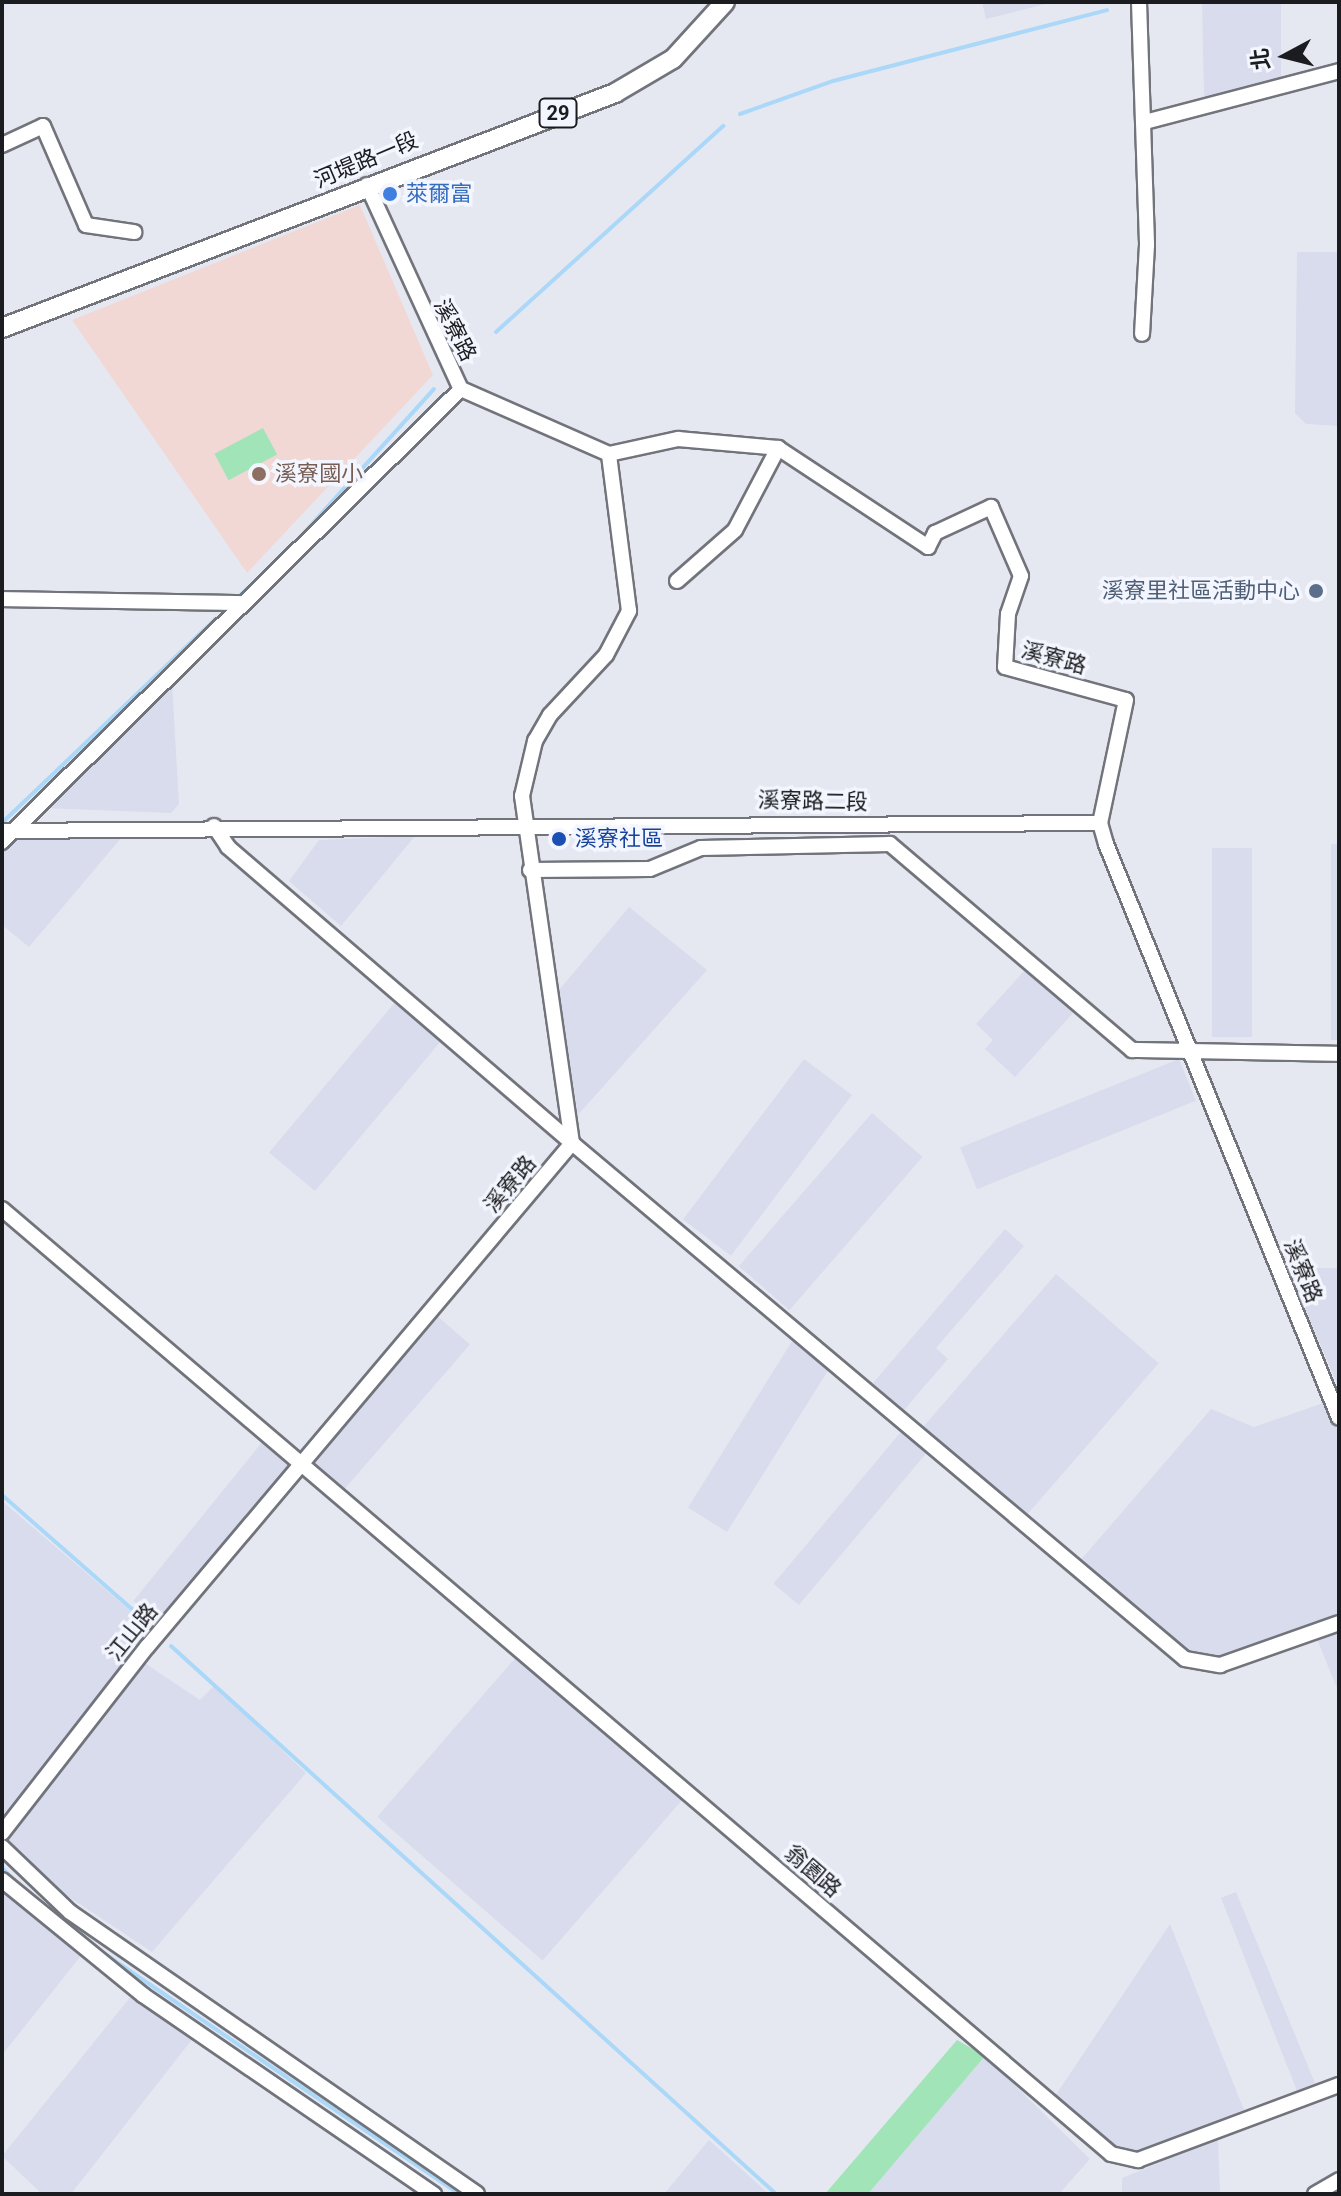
<!DOCTYPE html>
<html>
<head>
<meta charset="utf-8">
<style>
	body { margin:0 }
	#map { position:relative; width:1341px; height:2196px; overflow:hidden; background:#e6e8f1; font-family:Roboto,"Noto Sans TC",sans-serif }
	div>[style] { position:absolute }
	.built>* { inset:0; background:#d8dcec; transform-origin:0 0 }
	.education>* { inset:0; background:#f2d8d5 }
	.green>* { inset:0; background:#a0e4b8; transform-origin:0 0 }
	.stream>* { height:4px; margin:-2px; padding:0 2px; transform-origin:2px; border-radius:2px; background:#abd8f8 }
	.roads { filter:drop-shadow(2px 0 #72747c) drop-shadow(-2px 0 #72747c) drop-shadow(0 2px #72747c) drop-shadow(0 -2px #72747c) }
	.minor>* { height:14px; margin:-7px; padding:0 7px; transform-origin:7px; border-radius:7px; background:#fff }
	.major>* { height:18px; margin:-9px; padding:0 9px; transform-origin:9px; border-radius:9px; background:#fff }
	.dots>* { width:22px; height:22px; translate:-50% -50%; box-sizing:border-box; border:4px solid #f3f6fe; border-radius:50% }
	span { translate:-50% -50%; white-space:nowrap; text-align:center; line-height:1.15; -webkit-text-stroke:7px #f3f6fe; paint-order:stroke }
	.shield-label span { padding:2px 6px; background:#f3f6fe; border:2px solid; border-radius:6px; -webkit-text-stroke-width:0 }
	.shield-label { font-size:20px; color:#1b1c1f; font-weight:700 }
	.street-label { font-size:22px; color:#1b1c1f }
	.shop-label { font-size:22px; color:#366cbe }
	.left { translate:0 -50%; text-align:left }
	.education-label { font-size:22px; color:#785e54 }
	.service-label { font-size:22px; color:#4e5e75 }
	.right { translate:-100% -50%; text-align:right }
	.transit-label { font-size:22px; color:#164399 }
	.frame { position:absolute; inset:0; border:4px solid #1b1c1f; pointer-events:none }
	.north { position:absolute; left:1245px; top:16px; width:80px; height:80px; -webkit-text-stroke:6px #f3f6fe; paint-order:stroke; rotate:263deg; font-size:22px; font-weight:700; line-height:32px; text-align:center; color:#1b1c1f }
	.north::after { content:''; display:block; margin:auto; width:28px; height:36px; background:#1b1c1f; clip-path:polygon(50% 0,100% 100%,50% 72%,0 100%) }
</style>
</head>
<body>
<div id="map">
	<div class="built">
		<div style="clip-path:polygon(982px 2px,1053px 2px,986px 19px)"></div>
		<div style="clip-path:polygon(1202px 2px,1281px 2px,1281px 78px,1204px 97px)"></div>
		<div style="clip-path:polygon(1297px 252px,1339px 252px,1339px 426px,1306px 424px,1295px 413px)"></div>
		<div style="clip-path:polygon(172px 683px,179px 804px,171px 813px,43px 808px)"></div>
		<div style="clip-path:polygon(18px 835px,122px 837px,29px 947px,2px 925px,2px 853px)"></div>
		<div style="clip-path:polygon(415px 836px,341px 926px,289px 881px,319px 840px)"></div>
		<div style="left:1331px;top:844px;width:8px;height:196px"></div>
		<div style="left:1212px;top:848px;width:40px;height:189px"></div>
		<div style="clip-path:polygon(629px 907px,707px 970px,578px 1115px,559px 990px)"></div>
		<div style="clip-path:polygon(1025px 970px,1073px 1013px,1015px 1077px,985px 1049px,993px 1040px,976px 1024px)"></div>
		<div style="left:397px;top:1000px;width:60px;height:199px;rotate:40deg"></div>
		<div style="left:804px;top:1059px;width:60px;height:201px;rotate:37deg"></div>
		<div style="left:1179px;top:1059px;width:45px;height:236px;rotate:68deg"></div>
		<div style="left:872px;top:1113px;width:67px;height:203px;rotate:41deg"></div>
		<div style="clip-path:polygon(1005px 1229px,1024px 1246px,936px 1348px,948px 1359px,904px 1410px,873px 1383px)"></div>
		<div style="clip-path:polygon(1293px 1268px,1339px 1268px,1339px 1388px,1291px 1276px)"></div>
		<div style="left:1056px;top:1274px;width:136px;height:202px;rotate:41deg"></div>
		<div style="left:436px;top:1315px;width:45px;height:191px;rotate:41deg"></div>
		<div style="left:794px;top:1338px;width:46px;height:200px;rotate:32deg"></div>
		<div style="clip-path:polygon(1326px 1402px,1339px 1434px,1339px 1618px,1223px 1664px,1195px 1661px,1079px 1562px,1211px 1409px,1254px 1427px)"></div>
		<div style="left:906px;top:1426px;width:33px;height:206px;rotate:40deg"></div>
		<div style="left:263px;top:1441px;width:38px;height:206px;rotate:39deg"></div>
		<div style="clip-path:polygon(2px 1501px,152px 1629px,2px 1822px)"></div>
		<div style="clip-path:polygon(1339px 1630px,1339px 1693px,1317px 1639px)"></div>
		<div style="left:517px;top:1656px;width:219px;height:213px;rotate:41deg"></div>
		<div style="clip-path:polygon(143px 1662px,200px 1700px,214px 1686px,306px 1773px,152px 1952px,60px 1891px,8px 1841px)"></div>
		<div style="clip-path:polygon(2px 1880px,84px 1952px,2px 2055px)"></div>
		<div style="clip-path:polygon(1236px 1892px,1315px 2083px,1297px 2091px,1221px 1898px)"></div>
		<div style="clip-path:polygon(1170px 1924px,1244px 2110px,1127px 2156px,1055px 2096px)"></div>
		<div style="clip-path:polygon(136px 1990px,194px 2037px,71px 2194px,42px 2194px,2px 2156px)"></div>
		<div style="clip-path:polygon(985px 2056px,1090px 2159px,1059px 2194px,868px 2194px)"></div>
		<div style="clip-path:polygon(1218px 2139px,1220px 2194px,1122px 2194px,1122px 2178px)"></div>
		<div style="clip-path:polygon(709px 2140px,769px 2194px,664px 2194px)"></div>
	</div>
	<div class="education">
		<div style="clip-path:polygon(360px 205px,433px 375px,247px 573px,72px 320px)"></div>
	</div>
	<div class="green">
		<div style="left:263px;top:428px;width:30px;height:55px;rotate:62deg"></div>
		<div style="clip-path:polygon(957px 2040px,985px 2056px,868px 2194px,825px 2194px)"></div>
	</div>
	<div class="stream">
		<div style="left:740px;top:114px;width:99px;rotate:-19.5deg"></div>
		<div style="left:833px;top:81px;width:283px;rotate:-14.5deg"></div>
		<div style="left:496px;top:332px;width:307px;rotate:-42.2deg"></div>
		<div style="left:283px;top:556px;width:225px;rotate:-47.9deg"></div>
		<div style="left:237px;top:598px;width:42px;rotate:-42.1deg"></div>
		<div style="left:5px;top:820px;width:291px;rotate:-43.7deg"></div>
		<div style="left:2px;top:1495px;width:196px;rotate:41.3deg"></div>
		<div style="left:171px;top:1646px;width:816px;rotate:42.17deg"></div>
		<div style="left:2px;top:1868px;width:28px;rotate:45deg"></div>
		<div style="left:93px;top:1946px;width:442px;rotate:34.1deg"></div>
	</div>
	<div class="roads">
		<div class="minor">
			<div style="left:1139px;top:2px;width:243px;rotate:88.1deg"></div>
			<div style="left:1147px;top:245px;width:89px;rotate:93.2deg"></div>
			<div style="left:1145px;top:122px;width:201px;rotate:-14.7deg"></div>
			<div style="left:2px;top:145px;width:45px;rotate:-24.9deg"></div>
			<div style="left:43px;top:126px;width:108px;rotate:66.5deg"></div>
			<div style="left:86px;top:225px;width:49px;rotate:8.3deg"></div>
			<div style="left:367px;top:185px;width:225px;rotate:65.3deg"></div>
			<div style="left:461px;top:389px;width:162px;rotate:23.7deg"></div>
			<div style="left:609px;top:454px;width:71px;rotate:-12.3deg"></div>
			<div style="left:678px;top:439px;width:100px;rotate:5.1deg"></div>
			<div style="left:778px;top:448px;width:180px;rotate:33.4deg"></div>
			<div style="left:928px;top:547px;width:16px;rotate:-63deg"></div>
			<div style="left:935px;top:533px;width:62px;rotate:-24.9deg"></div>
			<div style="left:991px;top:507px;width:75px;rotate:66.5deg"></div>
			<div style="left:1021px;top:576px;width:40px;rotate:108.9deg"></div>
			<div style="left:1008px;top:614px;width:53px;rotate:93.2deg"></div>
			<div style="left:1005px;top:667px;width:125px;rotate:15.3deg"></div>
			<div style="left:1126px;top:700px;width:126px;rotate:101.9deg"></div>
			<div style="left:1100px;top:823px;width:22px;rotate:74deg"></div>
			<div style="left:1106px;top:844px;width:619px;rotate:67.91deg"></div>
			<div style="left:677px;top:581px;width:77px;rotate:-41.3deg"></div>
			<div style="left:735px;top:530px;width:93px;rotate:-62.3deg"></div>
			<div style="left:2px;top:599px;width:241px;rotate:1deg"></div>
			<div style="left:214px;top:826px;width:25px;rotate:56deg"></div>
			<div style="left:228px;top:847px;width:454px;rotate:40.7deg"></div>
			<div style="left:572px;top:1143px;width:801px;rotate:40.09deg"></div>
			<div style="left:1185px;top:1659px;width:36px;rotate:10deg"></div>
			<div style="left:1220px;top:1665px;width:126px;rotate:-19.4deg"></div>
			<div style="left:2px;top:831px;width:1098px;rotate:-0.42deg"></div>
			<div style="left:2px;top:842px;width:645px;rotate:-44.62deg"></div>
			<div style="left:530px;top:870px;width:120px;rotate:-0.5deg"></div>
			<div style="left:650px;top:869px;width:55px;rotate:-22.4deg"></div>
			<div style="left:701px;top:848px;width:189px;rotate:-1.2deg"></div>
			<div style="left:890px;top:844px;width:318px;rotate:40.4deg"></div>
			<div style="left:1132px;top:1050px;width:207px;rotate:1.1deg"></div>
			<div style="left:2px;top:1209px;width:1457px;rotate:40.43deg"></div>
			<div style="left:1111px;top:2154px;width:28px;rotate:13deg"></div>
			<div style="left:1138px;top:2160px;width:215px;rotate:-20.5deg"></div>
			<div style="left:2px;top:1833px;width:236px;rotate:-52.1deg"></div>
			<div style="left:147px;top:1647px;width:659px;rotate:-49.86deg"></div>
			<div style="left:572px;top:1143px;width:351px;rotate:-98.2deg"></div>
			<div style="left:522px;top:796px;width:57px;rotate:-76.7deg"></div>
			<div style="left:535px;top:741px;width:30px;rotate:-60deg"></div>
			<div style="left:550px;top:715px;width:82px;rotate:-47deg"></div>
			<div style="left:606px;top:655px;width:50px;rotate:-62.4deg"></div>
			<div style="left:629px;top:611px;width:158px;rotate:-97.3deg"></div>
			<div style="left:2px;top:1847px;width:94px;rotate:43.7deg"></div>
			<div style="left:70px;top:1912px;width:495px;rotate:34.7deg"></div>
			<div style="left:2px;top:1880px;width:182px;rotate:39.2deg"></div>
			<div style="left:143px;top:1995px;width:353px;rotate:34.4deg"></div>
			<div style="left:1315px;top:2194px;width:28px;rotate:-30deg"></div>
		</div>
		<div class="major">
			<div style="left:2px;top:328px;width:657px;rotate:-20.97deg"></div>
			<div style="left:615px;top:93px;width:67px;rotate:-30.4deg"></div>
			<div style="left:673px;top:59px;width:77px;rotate:-47.6deg"></div>
		</div>
	</div>
	<div class="dots">
		<div style="left:390px;top:194px;background:#3f7fe0"></div>
		<div style="left:259px;top:474px;background:#8d6e63"></div>
		<div style="left:1316px;top:591px;background:#5c6f8a"></div>
		<div style="left:559px;top:839px;background:#1a4fb4"></div>
	</div>
	<div class="shield-label">
		<span style="left:558px;top:113px">29</span>
	</div>
	<div class="street-label">
		<span style="left:366px;top:160px;rotate:-23deg">河堤路一段</span>
		<span style="left:455px;top:330px;rotate:63deg">溪寮路</span>
		<span style="left:1054px;top:658px;rotate:15deg">溪寮路</span>
		<span style="left:813px;top:801px;rotate:1deg">溪寮路二段</span>
		<span style="left:510px;top:1184px;rotate:-50deg">溪寮路</span>
		<span style="left:1303px;top:1271px;rotate:68deg">溪寮路</span>
		<span style="left:132px;top:1632px;rotate:-51deg">江山路</span>
		<span style="left:813px;top:1871px;rotate:41deg">翁園路</span>
	</div>
	<div class="shop-label">
		<span class="left" style="left:406px;top:194px">萊爾富</span>
	</div>
	<div class="education-label">
		<span class="left" style="left:275px;top:474px">溪寮國小</span>
	</div>
	<div class="service-label">
		<span class="right" style="left:1300px;top:591px">溪寮里社區活動中心</span>
	</div>
	<div class="transit-label">
		<span class="left" style="left:575px;top:839px">溪寮社區</span>
	</div>
	<div class="frame"></div>
	<div class="north">北</div>
</div>
</body>
</html>
